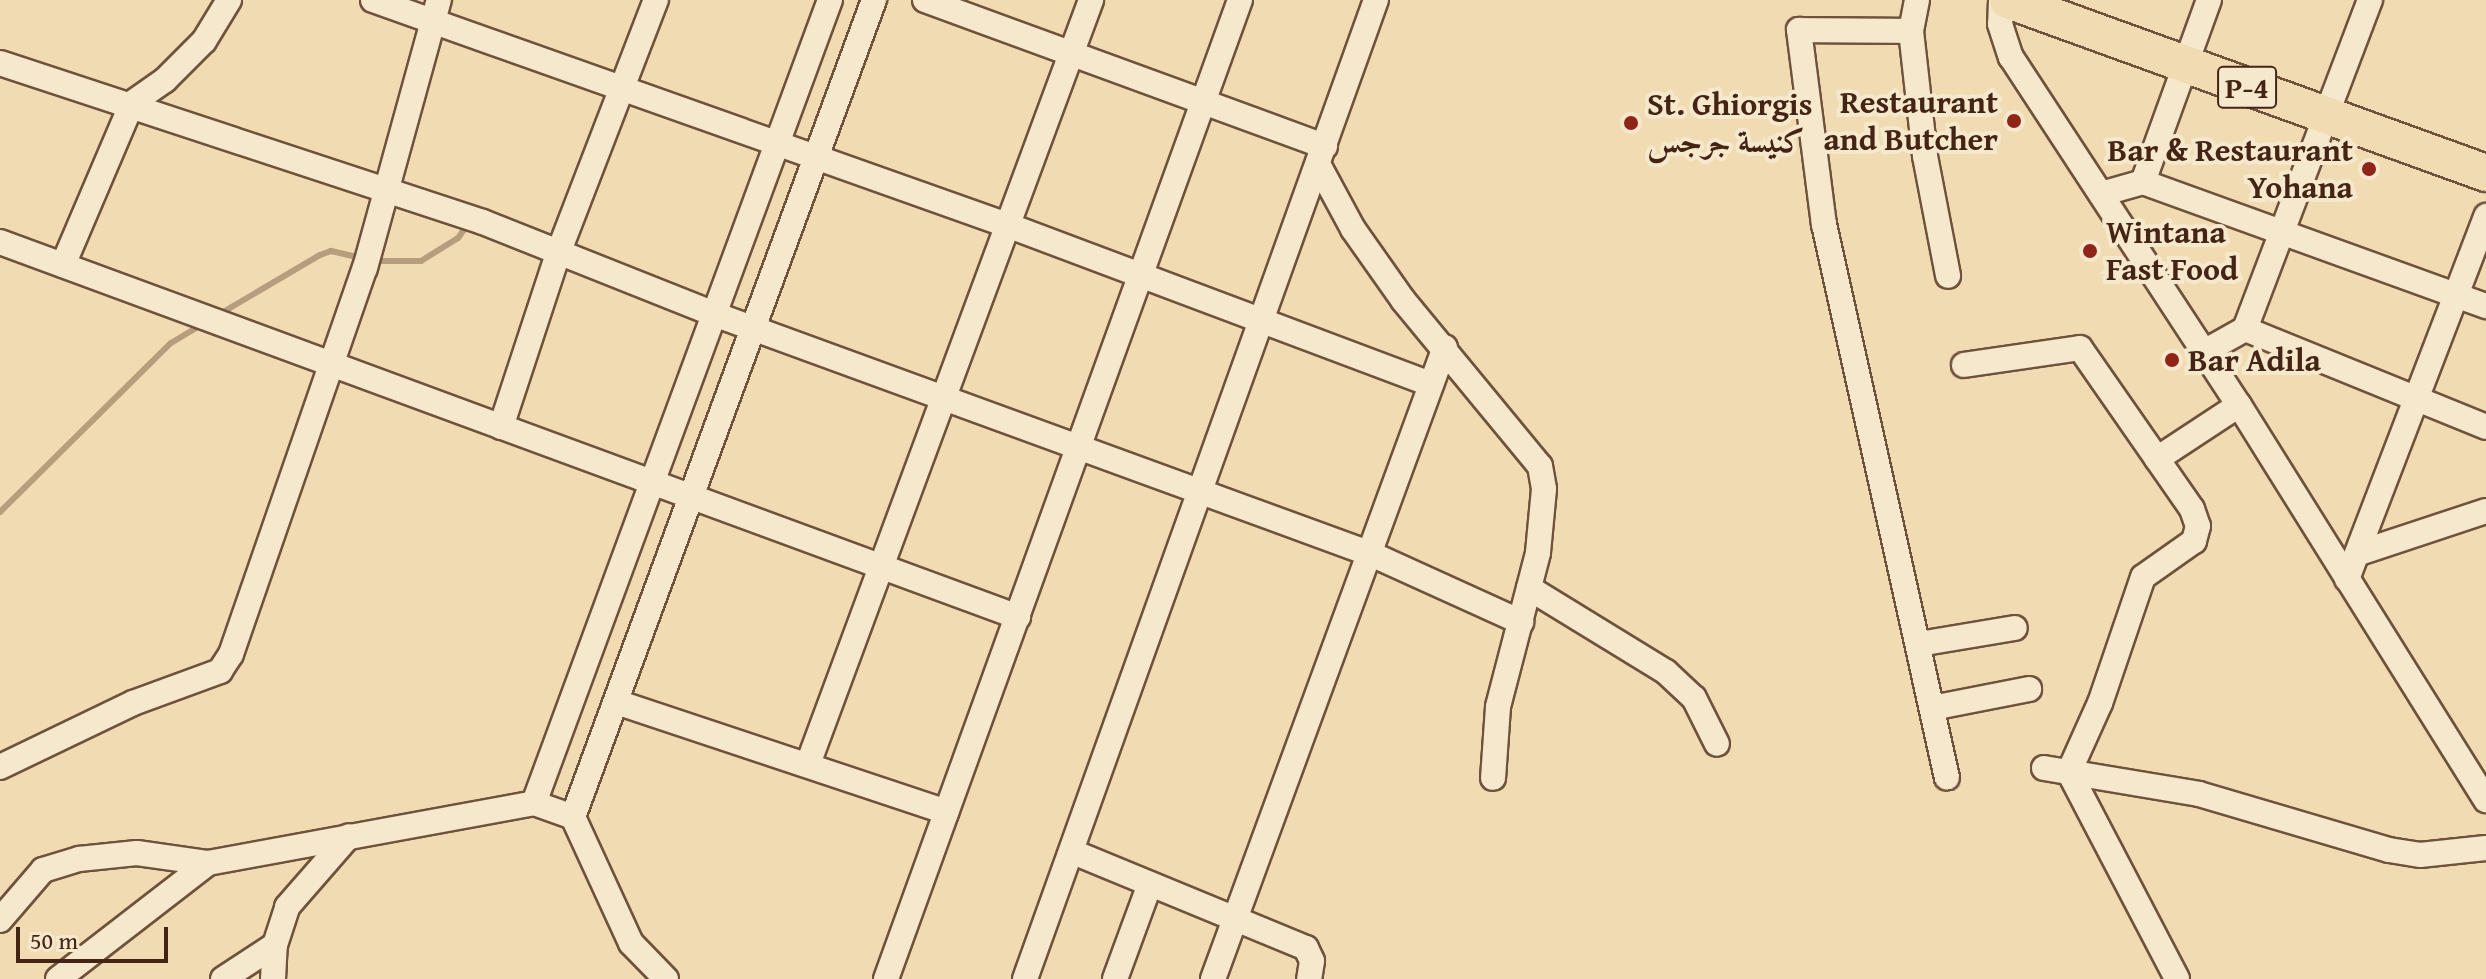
<!DOCTYPE html>
<html>
<head>
<meta charset="utf-8">
<style>
	body { margin:0 }
	#map { position:relative; width:2486px; height:979px; overflow:hidden; background:#f0dbb2; font-family:"Gentium Book Plus",Amiri,serif }
	div>[style] { position:absolute }
	.stream>* { height:6px; margin:-3px; padding:0 3px; transform-origin:3px; border-radius:3px; background:#b69d7d }
	.roads { filter:drop-shadow(2px 0 #6f523c) drop-shadow(-2px 0 #6f523c) drop-shadow(0 2px #6f523c) drop-shadow(0 -2px #6f523c) }
	.minor>* { height:24px; margin:-12px; padding:0 12px; transform-origin:12px; border-radius:12px; background:#f5e8cd }
	.highway>* { height:36px; margin:-18px; padding:0 18px; transform-origin:18px; border-radius:18px; background:#f0dbb2 }
	.dots>* { width:22px; height:22px; translate:-50% -50%; box-sizing:border-box; border:4px solid #f5e8cd; border-radius:50% }
	span { translate:-50% -50%; white-space:nowrap; text-align:center; line-height:1.15; -webkit-text-stroke:8px #f5e8cd; paint-order:stroke }
	.shield-label span { padding:2px 6px; background:#f5e8cd; border:2px solid; border-radius:6px; -webkit-text-stroke-width:0 }
	.shield-label { font-size:30px; color:#442515; font-weight:700 }
	.poi-label { font-size:32px; color:#442515; font-weight:700 }
	.right { translate:-100% -50%; text-align:right }
	.left { translate:0 -50%; text-align:left }
	.scale { position:absolute; left:16px; top:927px; width:152px; height:36px; box-sizing:border-box; border:4px solid #442515; border-top:0; padding-left:10px; font-size:24px; line-height:28px; white-space:nowrap; color:#442515; -webkit-text-stroke:6px #f5e8cd; paint-order:stroke }
</style>
</head>
<body>
<div id="map">
	<div class="stream">
		<div style="left:371px;top:261px;width:50px"></div>
		<div style="left:421px;top:261px;width:44px;rotate:-31.9deg"></div>
		<div style="left:458px;top:238px;width:19px;rotate:-54deg"></div>
		<div style="left:218px;top:315px;width:118px;rotate:-30.5deg"></div>
		<div style="left:320px;top:255px;width:12px;rotate:-20deg"></div>
		<div style="left:331px;top:251px;width:31px;rotate:13deg"></div>
		<div style="left:0;top:512px;width:240px;rotate:-44.7deg"></div>
		<div style="left:171px;top:343px;width:35px;rotate:-31deg"></div>
	</div>
	<div class="roads">
		<div class="minor">
			<div style="left:373px;top:0;width:673px;rotate:19.54deg"></div>
			<div style="left:1007px;top:225px;width:453px;rotate:20.6deg"></div>
			<div style="left:925px;top:0;width:426px;rotate:20.1deg"></div>
			<div style="left:1917px;top:0;width:32px;rotate:101deg"></div>
			<div style="left:1911px;top:31px;width:126px;rotate:83.6deg"></div>
			<div style="left:1925px;top:156px;width:122px;rotate:79.1deg"></div>
			<div style="left:2001px;top:0;width:24px;rotate:92deg"></div>
			<div style="left:2000px;top:24px;width:35px;rotate:72deg"></div>
			<div style="left:2011px;top:57px;width:416px;rotate:56.8deg"></div>
			<div style="left:2239px;top:405px;width:466px;rotate:58deg"></div>
			<div style="left:1911px;top:31px;width:112px;rotate:-179.5deg"></div>
			<div style="left:1799px;top:30px;width:196px;rotate:82.7deg"></div>
			<div style="left:1824px;top:224px;width:567px;rotate:77.48deg"></div>
			<div style="left:0;top:63px;width:508px;rotate:18.22deg"></div>
			<div style="left:483px;top:222px;width:249px;rotate:21.7deg"></div>
			<div style="left:714px;top:314px;width:699px;rotate:20.07deg"></div>
			<div style="left:1371px;top:554px;width:165px;rotate:24.4deg"></div>
			<div style="left:1319px;top:166px;width:72px;rotate:61.6deg"></div>
			<div style="left:1353px;top:229px;width:87px;rotate:54.8deg"></div>
			<div style="left:1403px;top:300px;width:215px;rotate:50.5deg"></div>
			<div style="left:1540px;top:466px;width:23px;rotate:80deg"></div>
			<div style="left:1544px;top:489px;width:64px;rotate:95.4deg"></div>
			<div style="left:1538px;top:553px;width:159px;rotate:104.6deg"></div>
			<div style="left:1498px;top:707px;width:71px;rotate:94deg"></div>
			<div style="left:2143px;top:182px;width:194px;rotate:-70.1deg"></div>
			<div style="left:2101px;top:194px;width:44px;rotate:-15.9deg"></div>
			<div style="left:2143px;top:182px;width:365px;rotate:19.9deg"></div>
			<div style="left:0;top:242px;width:1085px;rotate:20.22deg"></div>
			<div style="left:63px;top:265px;width:176px;rotate:-66.9deg"></div>
			<div style="left:132px;top:103px;width:40px;rotate:-34.9deg"></div>
			<div style="left:165px;top:80px;width:55px;rotate:-45deg"></div>
			<div style="left:204px;top:41px;width:48px;rotate:-58.6deg"></div>
			<div style="left:2245px;top:329px;width:260px;rotate:22.1deg"></div>
			<div style="left:2204px;top:352px;width:47px;rotate:-29.3deg"></div>
			<div style="left:2245px;top:329px;width:352px;rotate:-69.2deg"></div>
			<div style="left:1964px;top:365px;width:117px;rotate:-8.3deg"></div>
			<div style="left:2080px;top:348px;width:196px;rotate:55.2deg"></div>
			<div style="left:2192px;top:509px;width:18px;rotate:71deg"></div>
			<div style="left:2198px;top:526px;width:16px;rotate:105deg"></div>
			<div style="left:2194px;top:541px;width:62px;rotate:144.8deg"></div>
			<div style="left:2143px;top:577px;width:133px;rotate:108.8deg"></div>
			<div style="left:2100px;top:703px;width:76px;rotate:114.2deg"></div>
			<div style="left:2069px;top:772px;width:233px;rotate:62.4deg"></div>
			<div style="left:501px;top:427px;width:185px;rotate:-71.8deg"></div>
			<div style="left:559px;top:251px;width:269px;rotate:-68.9deg"></div>
			<div style="left:2157px;top:459px;width:98px;rotate:-33.4deg"></div>
			<div style="left:2359px;top:553px;width:134px;rotate:-18.3deg"></div>
			<div style="left:2347px;top:579px;width:389px;rotate:-69deg"></div>
			<div style="left:1529px;top:588px;width:161px;rotate:31.5deg"></div>
			<div style="left:1666px;top:672px;width:38px;rotate:43deg"></div>
			<div style="left:1694px;top:698px;width:51px;rotate:63.4deg"></div>
			<div style="left:1919px;top:644px;width:97px;rotate:-9.5deg"></div>
			<div style="left:616px;top:702px;width:348px;rotate:18.4deg"></div>
			<div style="left:1932px;top:708px;width:99px;rotate:-11.1deg"></div>
			<div style="left:808px;top:764px;width:815px;rotate:-69.67deg"></div>
			<div style="left:0;top:767px;width:148px;rotate:-25.7deg"></div>
			<div style="left:133px;top:703px;width:93px;rotate:-20.2deg"></div>
			<div style="left:220px;top:671px;width:20px;rotate:-57deg"></div>
			<div style="left:231px;top:654px;width:409px;rotate:-70.9deg"></div>
			<div style="left:365px;top:268px;width:278px;rotate:-74.6deg"></div>
			<div style="left:2044px;top:768px;width:157px;rotate:9.5deg"></div>
			<div style="left:2199px;top:794px;width:198px;rotate:16.4deg"></div>
			<div style="left:2389px;top:850px;width:31px;rotate:9deg"></div>
			<div style="left:2420px;top:855px;width:66px;rotate:-6.1deg"></div>
			<div style="left:534px;top:803px;width:856px;rotate:-69.77deg"></div>
			<div style="left:1073px;top:852px;width:252px;rotate:22.4deg"></div>
			<div style="left:1306px;top:948px;width:14px;rotate:65deg"></div>
			<div style="left:1312px;top:961px;width:18px;rotate:99deg"></div>
			<div style="left:0;top:920px;width:66px;rotate:-49.3deg"></div>
			<div style="left:43px;top:870px;width:38px;rotate:-17deg"></div>
			<div style="left:79px;top:859px;width:58px;rotate:-5.9deg"></div>
			<div style="left:137px;top:853px;width:72px;rotate:8deg"></div>
			<div style="left:208px;top:863px;width:331px;rotate:-10.4deg"></div>
			<div style="left:534px;top:803px;width:41px;rotate:19.7deg"></div>
			<div style="left:58px;top:979px;width:190px;rotate:-37.7deg"></div>
			<div style="left:223px;top:979px;width:62px;rotate:-33.2deg"></div>
			<div style="left:273px;top:979px;width:34px;rotate:-87deg"></div>
			<div style="left:275px;top:945px;width:40px;rotate:-72deg"></div>
			<div style="left:287px;top:907px;width:94px;rotate:-48.9deg"></div>
			<div style="left:666px;top:979px;width:50px;rotate:-134.2deg"></div>
			<div style="left:631px;top:943px;width:139px;rotate:-114.7deg"></div>
			<div style="left:573px;top:817px;width:871px;rotate:-69.78deg"></div>
			<div style="left:886px;top:979px;width:1041px;rotate:-70.12deg"></div>
			<div style="left:1025px;top:979px;width:1040px;rotate:-70.28deg"></div>
			<div style="left:1115px;top:979px;width:101px;rotate:-69.8deg"></div>
			<div style="left:1213px;top:979px;width:673px;rotate:-69.84deg"></div>
		</div>
		<div class="highway">
			<div style="left:2008px;top:0;width:508px;rotate:19.9deg"></div>
		</div>
	</div>
	<div class="dots">
		<div style="left:2014px;top:121px;background:#8f2418"></div>
		<div style="left:1631px;top:123px;background:#8f2418"></div>
		<div style="left:2369px;top:169px;background:#8f2418"></div>
		<div style="left:2090px;top:251px;background:#8f2418"></div>
		<div style="left:2172px;top:360px;background:#8f2418"></div>
	</div>
	<div class="shield-label">
		<span style="left:2247px;top:87px">P-4</span>
	</div>
	<div class="poi-label">
		<span class="right" style="left:1998px;top:121px">Restaurant<br>and Butcher</span>
		<span class="left" style="left:1647px;top:123px">St. Ghiorgis<br>كنيسة جرجس</span>
		<span class="right" style="left:2353px;top:169px">Bar &amp; Restaurant<br>Yohana</span>
		<span class="left" style="left:2106px;top:251px">Wintana<br>Fast Food</span>
		<span class="left" style="left:2188px;top:360px">Bar Adila</span>
	</div>
	<div class="scale">50 m</div>
</div>
</body>
</html>
